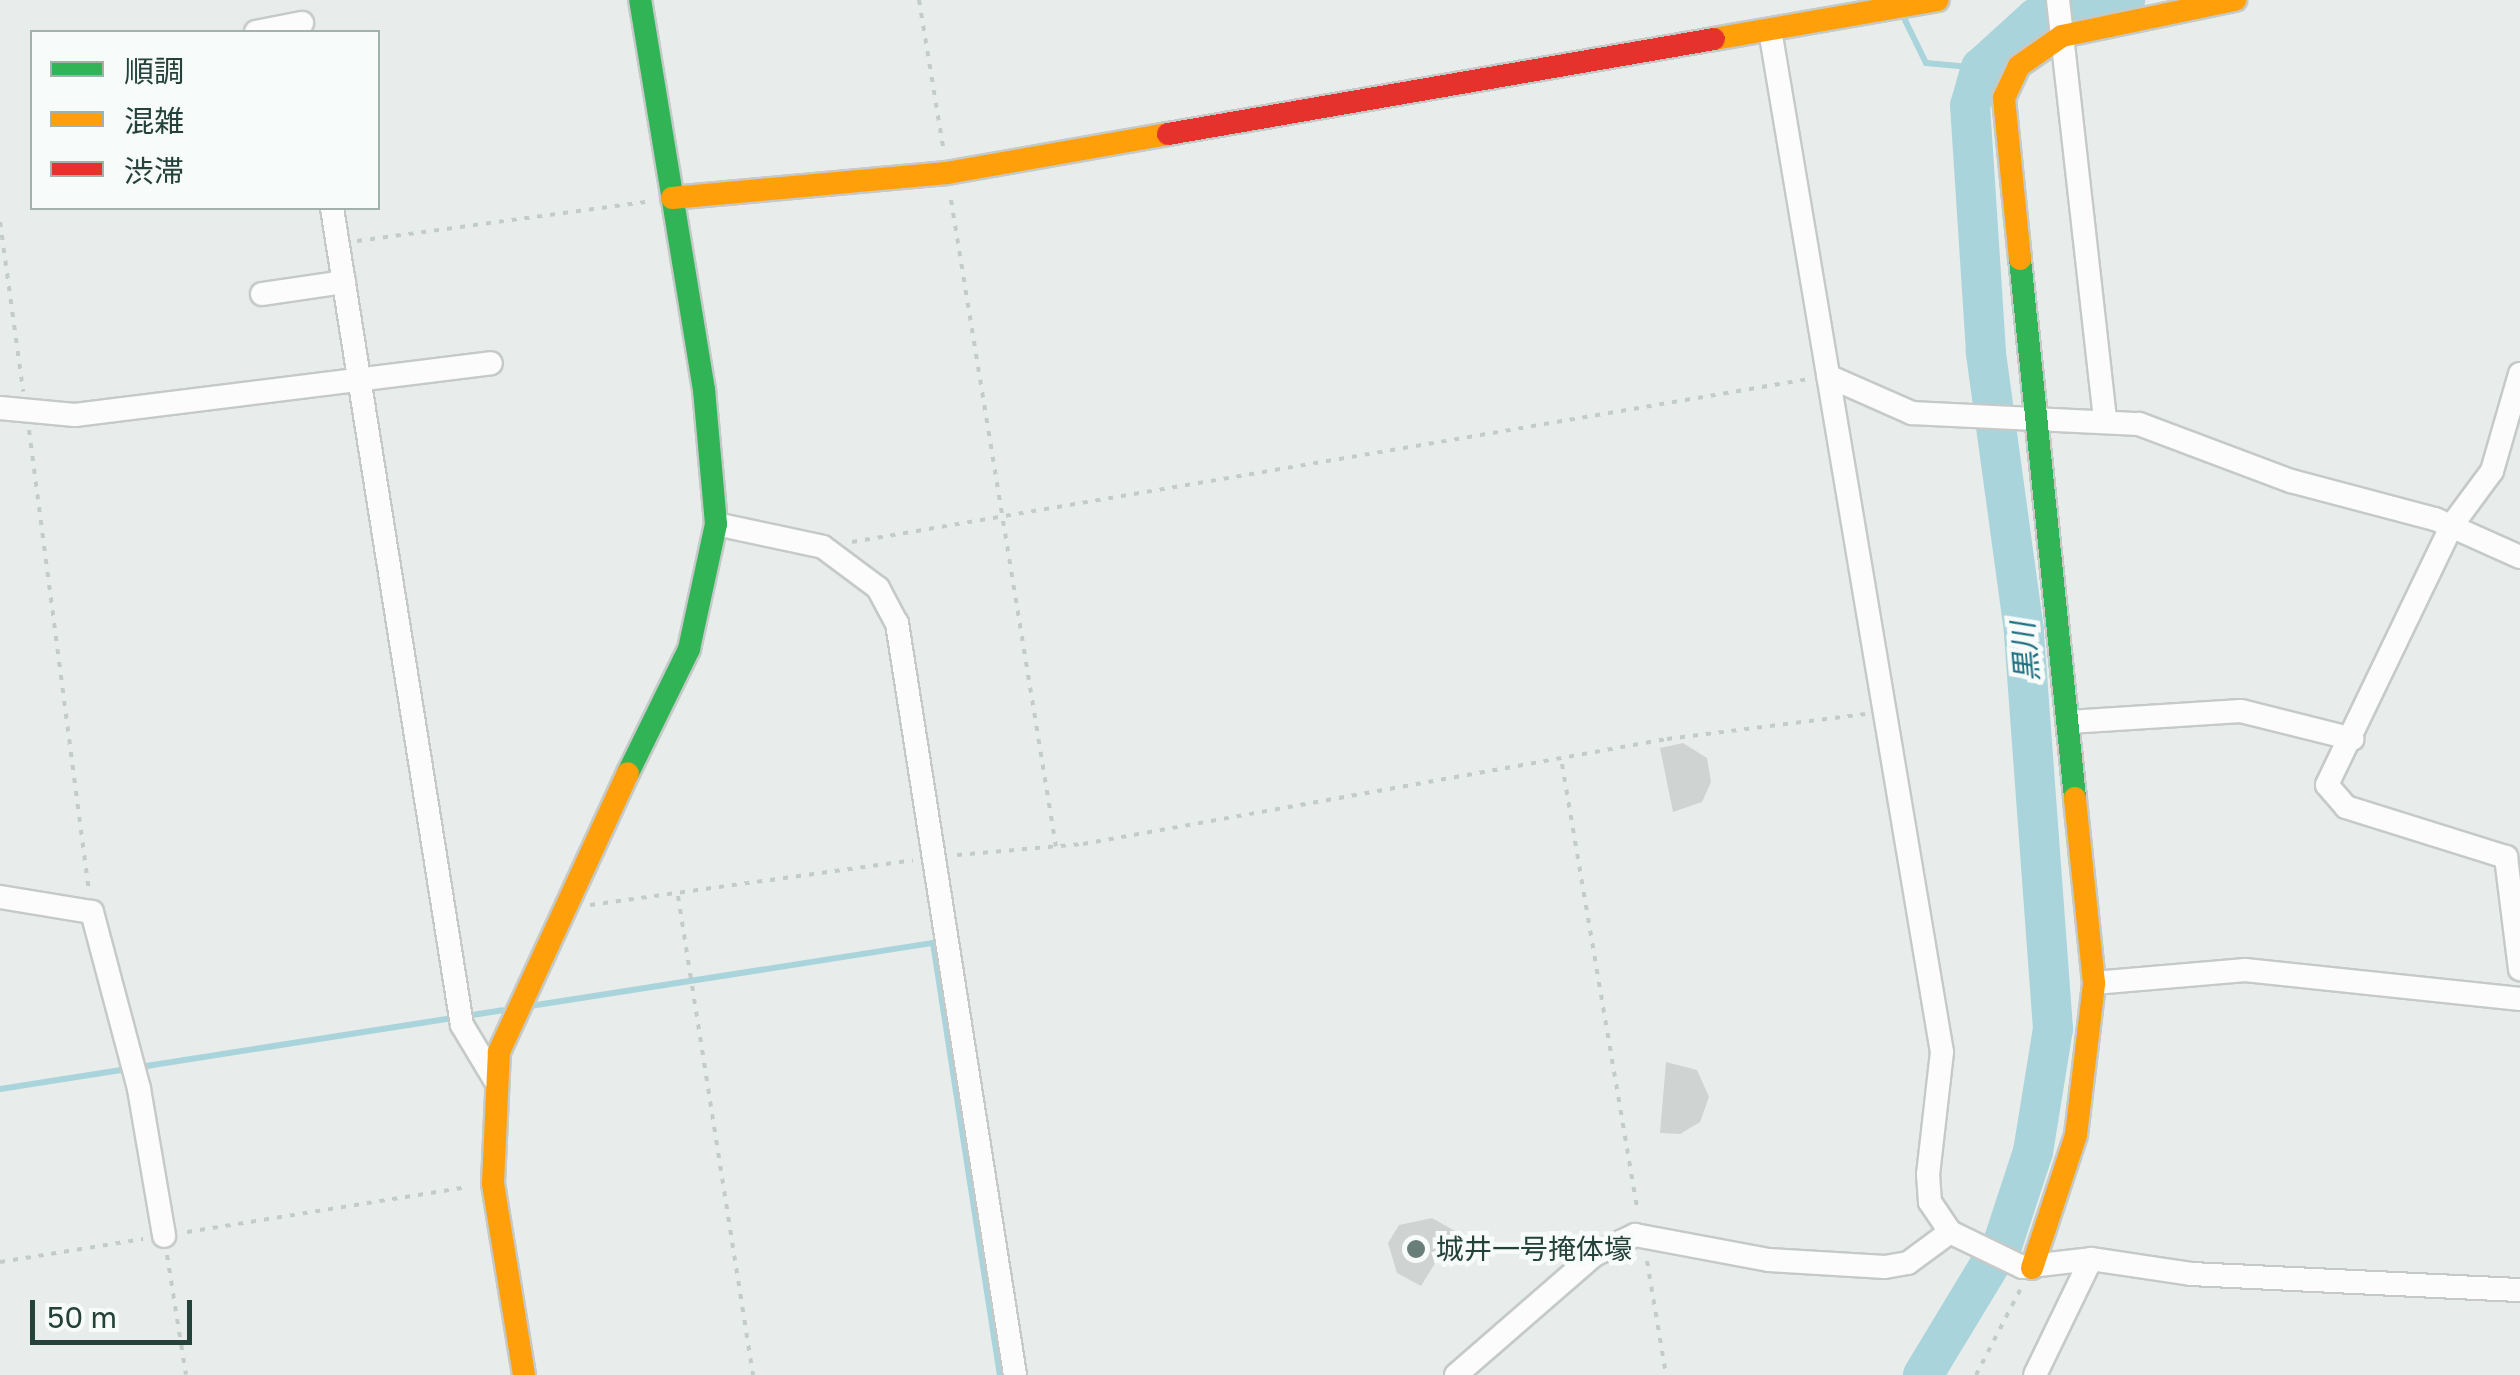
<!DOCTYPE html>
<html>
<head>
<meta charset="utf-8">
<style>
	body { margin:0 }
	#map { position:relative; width:2520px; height:1375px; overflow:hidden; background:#e8edeb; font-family:"Golos Text","Noto Sans JP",sans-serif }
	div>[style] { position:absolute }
	.stream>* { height:6px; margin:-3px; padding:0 3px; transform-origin:3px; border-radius:3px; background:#a9d4db }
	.river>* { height:40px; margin:-20px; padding:0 20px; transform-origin:20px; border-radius:20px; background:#a9d4db }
	.building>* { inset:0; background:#cfd4d2 }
	.path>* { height:4px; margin-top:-2px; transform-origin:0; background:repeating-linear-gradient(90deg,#c3ccca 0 5px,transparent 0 13px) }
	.roads { filter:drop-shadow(2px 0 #c5cac8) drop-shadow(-2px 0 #c5cac8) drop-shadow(0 2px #c5cac8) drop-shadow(0 -2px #c5cac8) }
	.street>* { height:22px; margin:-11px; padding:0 11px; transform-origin:11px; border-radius:11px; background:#fcfcfc }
	.fast>* { height:22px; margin:-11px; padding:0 11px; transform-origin:11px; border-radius:11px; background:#30b455 }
	.slow>* { height:22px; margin:-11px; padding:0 11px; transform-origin:11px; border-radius:11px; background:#ff9f0a }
	.jam>* { height:22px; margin:-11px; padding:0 11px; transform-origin:11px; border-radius:11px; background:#e5322d }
	.dots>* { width:28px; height:28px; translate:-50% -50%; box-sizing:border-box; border:5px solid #f7fbf9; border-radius:50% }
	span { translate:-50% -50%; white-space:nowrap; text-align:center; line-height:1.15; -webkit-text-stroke:9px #f7fbf9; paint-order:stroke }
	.poi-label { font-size:28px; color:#24423a }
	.left { translate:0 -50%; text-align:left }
	.water-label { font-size:30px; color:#1c6f80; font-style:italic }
	.legend { position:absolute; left:30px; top:30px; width:350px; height:180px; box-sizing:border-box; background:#f7fbf9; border:2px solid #a3b1ad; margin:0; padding:12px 18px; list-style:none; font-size:30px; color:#24423a }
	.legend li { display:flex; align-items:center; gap:20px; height:50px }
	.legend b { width:50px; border:2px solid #a3b1ad }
	.scale { position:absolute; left:30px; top:1300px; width:162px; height:45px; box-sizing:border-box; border:5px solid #24423a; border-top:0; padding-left:12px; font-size:30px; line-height:35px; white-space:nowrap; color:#24423a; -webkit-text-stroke:8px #f7fbf9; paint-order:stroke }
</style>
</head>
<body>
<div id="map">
	<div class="stream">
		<div style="left:1903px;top:16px;width:52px;rotate:63.9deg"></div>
		<div style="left:1926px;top:63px;width:55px;rotate:5.2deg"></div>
		<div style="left:530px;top:1006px;width:408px;rotate:-8.9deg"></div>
		<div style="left:933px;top:943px;width:437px;rotate:81.2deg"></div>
		<div style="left:140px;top:1067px;width:367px;rotate:-8.9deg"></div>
		<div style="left:0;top:1089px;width:129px;rotate:-8.9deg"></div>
	</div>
	<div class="river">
		<div style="left:1923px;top:1375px;width:154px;rotate:-58.8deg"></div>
		<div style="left:2003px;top:1243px;width:96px;rotate:-71.8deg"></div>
		<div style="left:2033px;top:1152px;width:125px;rotate:-80.8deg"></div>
		<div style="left:2053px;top:1029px;width:399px;rotate:-94.2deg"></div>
		<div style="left:2024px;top:631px;width:282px;rotate:-97.8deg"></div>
		<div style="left:1986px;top:352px;width:247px;rotate:-93.7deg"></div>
		<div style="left:1970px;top:106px;width:40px;rotate:-74deg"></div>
		<div style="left:1981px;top:68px;width:74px;rotate:-42.3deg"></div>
		<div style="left:2036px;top:18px;width:91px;rotate:-11.4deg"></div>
	</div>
	<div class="building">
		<div style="clip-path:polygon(1683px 743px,1707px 758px,1711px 782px,1702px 802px,1673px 812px,1660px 748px)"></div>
		<div style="clip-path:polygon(1666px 1062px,1697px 1070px,1709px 1097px,1700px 1122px,1680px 1134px,1660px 1133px)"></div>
		<div style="clip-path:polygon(1432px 1218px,1455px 1231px,1421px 1286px,1397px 1273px,1388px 1243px,1399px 1225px)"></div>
	</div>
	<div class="path">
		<div style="left:919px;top:0;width:148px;rotate:80.7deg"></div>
		<div style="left:951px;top:200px;width:655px;rotate:80.78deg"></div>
		<div style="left:0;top:222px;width:171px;rotate:82.2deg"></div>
		<div style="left:357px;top:241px;width:291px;rotate:-7.7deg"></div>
		<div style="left:29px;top:430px;width:465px;rotate:82.6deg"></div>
		<div style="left:852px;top:542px;width:971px;rotate:-9.67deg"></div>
		<div style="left:1562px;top:764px;width:455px;rotate:80.4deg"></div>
		<div style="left:957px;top:855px;width:126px;rotate:-5deg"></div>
		<div style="left:1083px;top:844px;width:593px;rotate:-10.19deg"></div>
		<div style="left:1667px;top:739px;width:200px;rotate:-7.2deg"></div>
		<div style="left:678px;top:896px;width:485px;rotate:81.1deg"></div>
		<div style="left:590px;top:905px;width:326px;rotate:-7.9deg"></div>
		<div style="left:187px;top:1232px;width:286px;rotate:-9.1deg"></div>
		<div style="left:167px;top:1255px;width:121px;rotate:81deg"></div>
		<div style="left:1647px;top:1261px;width:116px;rotate:80.5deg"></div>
		<div style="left:0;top:1262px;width:145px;rotate:-9.1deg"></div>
		<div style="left:1976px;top:1375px;width:96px;rotate:-62.6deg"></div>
	</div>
	<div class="roads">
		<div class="street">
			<div style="left:2058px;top:0;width:421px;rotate:83.6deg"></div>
			<div style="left:1770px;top:30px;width:1036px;rotate:80.45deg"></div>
			<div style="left:1942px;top:1052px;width:123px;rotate:96.5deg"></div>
			<div style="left:1928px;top:1174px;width:28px;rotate:86deg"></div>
			<div style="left:1930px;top:1202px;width:36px;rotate:56deg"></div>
			<div style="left:256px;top:32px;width:47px;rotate:-11.1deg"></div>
			<div style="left:332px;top:208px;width:827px;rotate:80.96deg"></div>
			<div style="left:462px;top:1025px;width:64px;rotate:59deg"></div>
			<div style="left:262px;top:294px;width:83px;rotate:-8.3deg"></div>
			<div style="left:2520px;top:374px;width:101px;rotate:106.1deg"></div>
			<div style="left:2492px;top:471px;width:67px;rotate:126.5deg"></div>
			<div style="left:2452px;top:525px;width:288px;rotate:115.7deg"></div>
			<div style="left:2327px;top:785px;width:29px;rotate:49deg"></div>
			<div style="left:2346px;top:807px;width:168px;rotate:17.4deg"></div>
			<div style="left:2506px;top:857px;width:113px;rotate:82.9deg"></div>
			<div style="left:1828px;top:376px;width:92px;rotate:23.8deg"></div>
			<div style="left:1912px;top:413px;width:227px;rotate:2.8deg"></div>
			<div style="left:2139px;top:424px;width:162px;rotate:20.6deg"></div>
			<div style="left:2291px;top:481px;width:149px;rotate:14.8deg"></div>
			<div style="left:2435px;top:519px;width:93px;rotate:24.1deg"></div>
			<div style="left:0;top:408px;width:75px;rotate:5.3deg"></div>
			<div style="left:75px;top:415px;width:419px;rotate:-7.1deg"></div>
			<div style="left:716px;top:524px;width:109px;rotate:12.1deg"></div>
			<div style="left:823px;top:547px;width:69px;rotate:36.7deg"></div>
			<div style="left:878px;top:588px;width:40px;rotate:62deg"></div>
			<div style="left:897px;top:623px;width:761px;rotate:81.08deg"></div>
			<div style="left:2069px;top:722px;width:172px;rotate:-3.7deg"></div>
			<div style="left:2241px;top:711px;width:115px;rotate:14deg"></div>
			<div style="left:0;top:897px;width:93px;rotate:9.3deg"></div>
			<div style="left:92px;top:912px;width:183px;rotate:75.1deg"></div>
			<div style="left:139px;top:1089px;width:149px;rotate:80.3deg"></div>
			<div style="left:2094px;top:983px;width:152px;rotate:-4.9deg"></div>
			<div style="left:2245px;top:970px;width:277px;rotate:6deg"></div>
			<div style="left:1456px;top:1375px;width:183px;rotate:-41deg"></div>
			<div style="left:1594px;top:1255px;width:46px;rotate:-26deg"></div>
			<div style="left:1635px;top:1235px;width:136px;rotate:10.6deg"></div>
			<div style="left:1769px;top:1260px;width:116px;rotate:3.5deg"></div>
			<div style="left:1885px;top:1267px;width:23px;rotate:-10deg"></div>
			<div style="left:1908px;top:1263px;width:52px;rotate:-36.4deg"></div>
			<div style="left:1950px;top:1232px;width:80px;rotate:25.9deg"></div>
			<div style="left:2022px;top:1267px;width:69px;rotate:-6.6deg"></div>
			<div style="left:2091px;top:1259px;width:101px;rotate:8.5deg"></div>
			<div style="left:2191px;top:1274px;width:329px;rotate:2.8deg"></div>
			<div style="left:2035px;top:1375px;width:129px;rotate:-64.2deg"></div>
		</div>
		<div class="fast">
			<div style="left:2020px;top:259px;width:542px;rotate:84.17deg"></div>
			<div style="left:628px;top:773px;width:138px;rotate:-63.8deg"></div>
			<div style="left:689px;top:649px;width:128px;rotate:-77.8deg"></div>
			<div style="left:716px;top:524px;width:135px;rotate:-95.1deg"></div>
			<div style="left:704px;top:390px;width:395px;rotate:-99.3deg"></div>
		</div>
		<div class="slow">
			<div style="left:1714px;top:39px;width:227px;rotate:-9.9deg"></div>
			<div style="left:672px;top:198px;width:276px;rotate:-5.2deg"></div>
			<div style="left:947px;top:173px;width:224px;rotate:-10deg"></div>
			<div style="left:2020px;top:259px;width:162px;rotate:-95.7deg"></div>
			<div style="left:2004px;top:98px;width:35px;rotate:-65deg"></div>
			<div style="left:2019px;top:66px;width:52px;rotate:-34.9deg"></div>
			<div style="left:2062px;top:36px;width:177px;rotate:-11.8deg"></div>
			<div style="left:2032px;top:1268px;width:140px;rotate:-71.7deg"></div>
			<div style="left:2076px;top:1135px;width:153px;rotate:-83.2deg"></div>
			<div style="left:2094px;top:983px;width:186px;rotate:-95.9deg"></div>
			<div style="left:524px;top:1375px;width:194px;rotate:-99.2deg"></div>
			<div style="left:493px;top:1183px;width:131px;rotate:-87.4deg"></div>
			<div style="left:499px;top:1052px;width:307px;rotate:-65.2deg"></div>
		</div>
		<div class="jam">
			<div style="left:1168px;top:134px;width:554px;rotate:-9.87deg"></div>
		</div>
	</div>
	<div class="dots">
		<div style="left:1416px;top:1249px;background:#697e78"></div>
	</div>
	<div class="poi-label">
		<span class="left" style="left:1436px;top:1249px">城井一号掩体壕</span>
	</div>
	<div class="water-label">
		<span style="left:2025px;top:652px;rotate:-95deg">黒川</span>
	</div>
	<ul class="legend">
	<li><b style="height:12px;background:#30b455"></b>順調</li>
	<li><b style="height:12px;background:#ff9f0a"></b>混雑</li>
	<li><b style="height:12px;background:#e5322d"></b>渋滞</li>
	</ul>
	<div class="scale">50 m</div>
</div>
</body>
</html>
